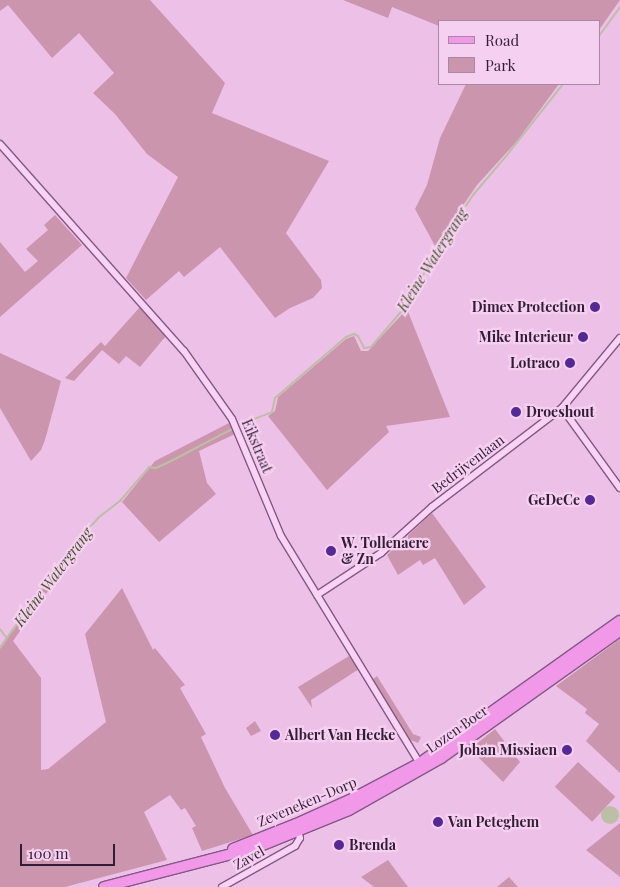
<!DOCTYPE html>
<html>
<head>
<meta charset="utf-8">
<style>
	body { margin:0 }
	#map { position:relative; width:620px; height:887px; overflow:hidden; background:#edc0e8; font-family:"Playfair Display",serif }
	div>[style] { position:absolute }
	.green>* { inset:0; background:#cb95ae; transform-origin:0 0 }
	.water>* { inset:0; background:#bcbfa3 }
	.round { border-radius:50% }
	.stream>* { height:2px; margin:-1px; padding:0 1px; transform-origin:1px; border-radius:1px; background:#bcbfa3 }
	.roads { filter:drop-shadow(1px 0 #835886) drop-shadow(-1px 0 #835886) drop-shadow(0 1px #835886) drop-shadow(0 -1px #835886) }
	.street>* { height:6px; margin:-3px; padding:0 3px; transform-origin:3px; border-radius:3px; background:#f8d3f4 }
	.primary>* { height:10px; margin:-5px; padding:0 5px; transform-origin:5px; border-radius:5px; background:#f198e8 }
	.dots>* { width:14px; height:14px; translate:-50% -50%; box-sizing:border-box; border:2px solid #f5d0f0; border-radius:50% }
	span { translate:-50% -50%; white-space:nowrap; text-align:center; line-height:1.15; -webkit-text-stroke:4.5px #f5d0f0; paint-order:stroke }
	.poi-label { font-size:14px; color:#331d36; font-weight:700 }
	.right { translate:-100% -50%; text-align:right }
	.left { translate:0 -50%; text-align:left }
	.street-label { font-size:14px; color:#331d36 }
	.water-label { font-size:15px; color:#47562c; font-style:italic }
	.legend { position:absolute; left:438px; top:20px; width:162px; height:65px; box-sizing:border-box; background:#f5d0f0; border:1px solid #a788a6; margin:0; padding:6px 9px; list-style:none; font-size:15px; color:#331d36 }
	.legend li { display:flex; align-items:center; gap:10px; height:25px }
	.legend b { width:25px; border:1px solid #a788a6 }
	.scale { position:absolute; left:20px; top:844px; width:95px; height:22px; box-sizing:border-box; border:2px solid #331d36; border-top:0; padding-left:6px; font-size:15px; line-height:18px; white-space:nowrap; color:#331d36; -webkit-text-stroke:4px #f5d0f0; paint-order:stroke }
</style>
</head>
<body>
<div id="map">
	<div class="green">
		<div style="clip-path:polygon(0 0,150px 0,225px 83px,212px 113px,329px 161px,286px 233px,321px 280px,322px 288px,313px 298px,290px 308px,275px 318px,220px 247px,184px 277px,179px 271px,146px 300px,126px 278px,178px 177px,147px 154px,115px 114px,93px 93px,114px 73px,79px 33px,52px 58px,8px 5px,0 11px)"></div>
		<div style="clip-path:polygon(343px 0,620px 0,599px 30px,599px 21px,439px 21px,439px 26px,392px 7px,388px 18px)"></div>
		<div style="clip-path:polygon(466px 84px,559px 84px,517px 141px,477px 185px,435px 246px,415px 209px,427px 185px,440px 138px)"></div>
		<div style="clip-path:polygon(55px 215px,82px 245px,0 317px,0 242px,25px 272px,38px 261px,26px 249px,48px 230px,44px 225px)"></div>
		<div style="clip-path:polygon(140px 307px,166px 336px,140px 367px,126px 356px,119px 364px,102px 350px,74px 381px,65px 378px,101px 342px,105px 346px)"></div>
		<div style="clip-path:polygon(407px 309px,450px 417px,386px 426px,389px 432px,327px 490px,268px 416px,275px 411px,278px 397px,346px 339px,354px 336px,361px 351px,368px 351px)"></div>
		<div style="clip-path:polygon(0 353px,61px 381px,45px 440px,41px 450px,31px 461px,0 408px)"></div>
		<div style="clip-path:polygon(229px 423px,235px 434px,199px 451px,207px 483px,216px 494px,159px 542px,122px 502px,155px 461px)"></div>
		<div style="clip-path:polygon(432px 513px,486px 587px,464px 605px,435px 558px,423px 565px,420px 560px,398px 575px,387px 555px)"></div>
		<div style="clip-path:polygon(69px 552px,74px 554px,13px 641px,41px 678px,41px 770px,48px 769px,106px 722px,85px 634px,122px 588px,153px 650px,155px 648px,185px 685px,180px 688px,206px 734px,201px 737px,225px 788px,253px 835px,202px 851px,192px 828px,196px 826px,185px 808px,181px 810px,170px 795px,144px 812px,167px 860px,65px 887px,0 887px,0 646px)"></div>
		<div style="clip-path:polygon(620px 639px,620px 773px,586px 741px,599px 724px,585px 713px,587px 709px,556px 686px)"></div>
		<div style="clip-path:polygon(349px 656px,359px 669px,311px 700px,312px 708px,298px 687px)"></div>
		<div style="clip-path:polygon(377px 676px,413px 734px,421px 737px,418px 743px,408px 739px,373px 679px)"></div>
		<div style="clip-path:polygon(255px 721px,261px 731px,251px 736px,246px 728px)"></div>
		<div style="clip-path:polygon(495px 729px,520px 762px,503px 782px,470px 749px)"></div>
		<div style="left:578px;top:762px;width:51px;height:34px;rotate:43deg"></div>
		<div style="clip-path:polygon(620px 823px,620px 877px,586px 850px)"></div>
		<div style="clip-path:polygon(388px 860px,408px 887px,374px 887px,361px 877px)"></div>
		<div style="clip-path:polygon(509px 877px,518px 887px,497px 887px)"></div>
	</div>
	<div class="water">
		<div class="round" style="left:601px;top:806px;width:18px;height:18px"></div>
	</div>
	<div class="stream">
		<div style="left:599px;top:36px;width:36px;rotate:-54deg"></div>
		<div style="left:241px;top:424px;width:33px;rotate:-21deg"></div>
		<div style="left:272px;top:412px;width:14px;rotate:-78deg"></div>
		<div style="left:275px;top:398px;width:94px;rotate:-40.7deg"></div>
		<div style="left:346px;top:337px;width:9px;rotate:-21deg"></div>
		<div style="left:354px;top:334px;width:4px;rotate:27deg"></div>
		<div style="left:358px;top:336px;width:13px;rotate:63deg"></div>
		<div style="left:364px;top:348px;width:7px;rotate:-8deg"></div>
		<div style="left:371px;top:347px;width:52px;rotate:-49.6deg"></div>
		<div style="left:405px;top:307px;width:69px;rotate:-60.5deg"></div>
		<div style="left:439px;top:247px;width:62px;rotate:-56.8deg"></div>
		<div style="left:473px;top:195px;width:52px;rotate:-49.6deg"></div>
		<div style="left:507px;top:155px;width:90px;rotate:-51.7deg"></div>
		<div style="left:0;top:629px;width:10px;rotate:53deg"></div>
		<div style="left:0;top:648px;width:125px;rotate:-54.4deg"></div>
		<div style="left:73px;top:546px;width:38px;rotate:-48deg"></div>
		<div style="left:98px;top:518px;width:28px;rotate:-38deg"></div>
		<div style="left:120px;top:501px;width:45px;rotate:-49.5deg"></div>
		<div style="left:149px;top:467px;width:7px;rotate:8deg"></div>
		<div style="left:156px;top:468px;width:19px;rotate:-25deg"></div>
		<div style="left:173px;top:460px;width:67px;rotate:-27.7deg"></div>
	</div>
	<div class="roads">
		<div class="street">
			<div style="left:0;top:144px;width:277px;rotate:48.4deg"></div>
			<div style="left:184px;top:351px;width:83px;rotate:54.8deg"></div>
			<div style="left:232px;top:419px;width:127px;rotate:67.3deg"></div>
			<div style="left:281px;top:536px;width:268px;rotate:58.6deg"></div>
			<div style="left:562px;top:408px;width:99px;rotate:54.1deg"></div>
			<div style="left:317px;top:595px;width:77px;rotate:-33.3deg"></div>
			<div style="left:381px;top:553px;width:69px;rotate:-42deg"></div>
			<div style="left:432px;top:507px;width:163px;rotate:-37.3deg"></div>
			<div style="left:562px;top:408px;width:91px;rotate:-50.4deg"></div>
			<div style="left:222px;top:887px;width:84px;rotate:-29.3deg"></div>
			<div style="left:295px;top:846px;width:9px;rotate:-58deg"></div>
			<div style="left:300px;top:838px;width:10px;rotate:-107deg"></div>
		</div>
		<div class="primary">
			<div style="left:233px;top:849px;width:68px;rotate:-21.6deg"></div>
			<div style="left:296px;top:824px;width:64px;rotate:-24.1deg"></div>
			<div style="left:354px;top:798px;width:75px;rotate:-27.9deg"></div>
			<div style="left:420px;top:763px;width:245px;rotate:-35.4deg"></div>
			<div style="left:104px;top:887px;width:156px;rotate:-14.5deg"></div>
			<div style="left:255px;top:848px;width:101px;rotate:-22deg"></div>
			<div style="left:349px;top:810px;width:106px;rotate:-29.5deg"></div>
			<div style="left:441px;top:758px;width:219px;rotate:-35.4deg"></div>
		</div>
	</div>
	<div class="dots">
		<div style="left:595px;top:307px;background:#542994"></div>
		<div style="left:583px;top:337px;background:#542994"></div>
		<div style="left:570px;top:363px;background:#542994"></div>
		<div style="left:516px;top:412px;background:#542994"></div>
		<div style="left:590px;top:500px;background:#542994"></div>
		<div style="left:331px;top:551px;background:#542994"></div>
		<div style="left:275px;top:735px;background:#542994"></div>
		<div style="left:567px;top:750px;background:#542994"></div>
		<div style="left:438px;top:822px;background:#542994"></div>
		<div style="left:339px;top:845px;background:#542994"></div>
	</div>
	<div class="poi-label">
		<span class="right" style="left:585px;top:307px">Dimex Protection</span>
		<span class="right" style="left:573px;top:337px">Mike Interieur</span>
		<span class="right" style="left:560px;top:363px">Lotraco</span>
		<span class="left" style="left:526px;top:412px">Droeshout</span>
		<span class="right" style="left:580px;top:500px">GeDeCe</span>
		<span class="left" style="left:341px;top:551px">W. Tollenaere<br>&amp; Zn</span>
		<span class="left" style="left:285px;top:735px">Albert Van Hecke</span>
		<span class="right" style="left:557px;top:750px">Johan Missiaen</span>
		<span class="left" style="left:448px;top:822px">Van Peteghem</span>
		<span class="left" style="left:349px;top:845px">Brenda</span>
	</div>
	<div class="street-label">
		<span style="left:257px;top:446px;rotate:67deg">Eikstraat</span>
		<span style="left:468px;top:464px;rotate:-37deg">Bedrijvenlaan</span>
		<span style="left:457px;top:729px;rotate:-35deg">Lozen Boer</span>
		<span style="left:307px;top:802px;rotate:-23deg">Zeveneken-Dorp</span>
		<span style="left:249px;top:858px;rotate:-29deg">Zavel</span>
	</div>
	<div class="water-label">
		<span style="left:432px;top:260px;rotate:-58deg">Kleine Watergrang</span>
		<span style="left:53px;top:577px;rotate:-53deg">Kleine Watergrang</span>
	</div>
	<ul class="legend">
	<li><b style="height:6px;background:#f198e8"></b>Road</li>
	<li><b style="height:14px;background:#cb95ae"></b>Park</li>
	</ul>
	<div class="scale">100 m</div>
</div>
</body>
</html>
